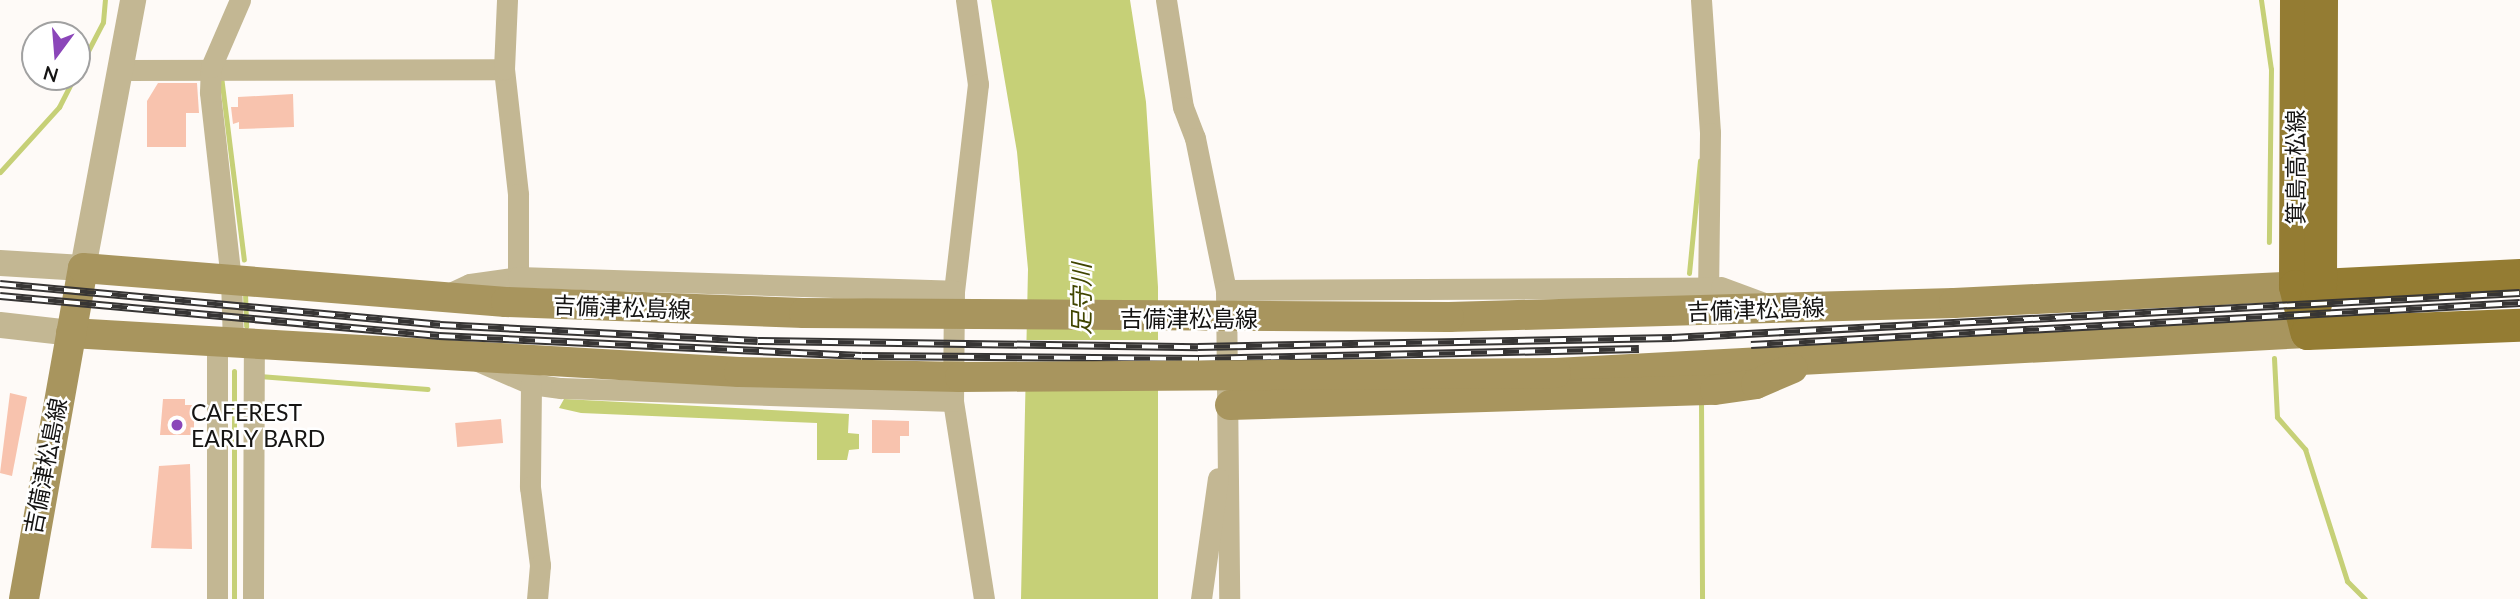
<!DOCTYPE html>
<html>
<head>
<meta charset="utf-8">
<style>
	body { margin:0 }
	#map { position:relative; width:2520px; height:599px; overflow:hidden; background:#fefaf7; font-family:Lato,"Noto Sans JP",sans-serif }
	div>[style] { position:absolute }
	.water>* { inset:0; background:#c6d077 }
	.pier>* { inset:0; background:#fefaf7; transform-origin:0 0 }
	.stream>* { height:5px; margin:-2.5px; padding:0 2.5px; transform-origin:2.5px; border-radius:2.5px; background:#c6d077 }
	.building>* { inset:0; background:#f8c3ae; transform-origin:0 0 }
	.minor>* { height:21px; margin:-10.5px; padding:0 10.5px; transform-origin:10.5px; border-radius:10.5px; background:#c3b793 }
	.tertiary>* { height:26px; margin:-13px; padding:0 13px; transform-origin:13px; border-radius:13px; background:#c3b793 }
	.secondary>* { height:30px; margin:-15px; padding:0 15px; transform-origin:15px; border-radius:15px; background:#a8955e }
	.primary>* { height:33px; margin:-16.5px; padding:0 16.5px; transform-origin:16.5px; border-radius:16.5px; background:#947c33 }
	.rail>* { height:8px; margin-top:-4px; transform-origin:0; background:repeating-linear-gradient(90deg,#fff 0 16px,#373534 0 32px); box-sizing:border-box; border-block:2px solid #373534 }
	.secondary-bridge>* { height:30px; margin:-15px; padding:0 15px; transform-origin:15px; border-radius:15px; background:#a8955e }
	.dots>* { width:19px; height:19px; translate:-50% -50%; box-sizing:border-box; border:4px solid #fff; border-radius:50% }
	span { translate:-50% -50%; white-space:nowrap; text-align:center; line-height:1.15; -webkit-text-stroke:5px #fff; paint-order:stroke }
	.street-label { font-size:23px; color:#151413 }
	.poi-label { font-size:23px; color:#151413 }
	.left { translate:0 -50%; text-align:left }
	.water-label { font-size:24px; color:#404500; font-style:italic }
	.north { position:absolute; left:21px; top:21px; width:70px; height:70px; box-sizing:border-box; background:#fff; border:2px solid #a1a1a1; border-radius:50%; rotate:196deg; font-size:19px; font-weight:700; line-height:28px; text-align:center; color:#151413 }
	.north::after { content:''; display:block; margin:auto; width:24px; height:32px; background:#8b46b9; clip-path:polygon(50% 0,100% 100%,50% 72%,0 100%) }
</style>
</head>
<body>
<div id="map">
	<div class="water">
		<div style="clip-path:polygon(991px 0,1130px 0,1146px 102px,1158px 287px,1158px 599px,1021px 599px,1028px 269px,1017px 152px)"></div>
		<div style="clip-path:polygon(564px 399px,849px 414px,848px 433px,859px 434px,859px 449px,849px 450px,847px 460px,817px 460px,817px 423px,581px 413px,559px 408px)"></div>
	</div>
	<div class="pier">
		<div style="left:1024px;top:340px;width:137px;height:24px"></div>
	</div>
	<div class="stream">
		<div style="left:2261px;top:0;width:70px;rotate:81.8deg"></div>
		<div style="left:2271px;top:69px;width:173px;rotate:90.7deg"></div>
		<div style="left:77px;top:72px;width:56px;rotate:-62.5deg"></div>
		<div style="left:103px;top:22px;width:22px;rotate:-85deg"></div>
		<div style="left:221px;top:76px;width:185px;rotate:82.9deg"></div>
		<div style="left:0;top:172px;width:88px;rotate:-47.8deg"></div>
		<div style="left:59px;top:107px;width:34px;rotate:-63deg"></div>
		<div style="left:1689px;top:273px;width:113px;rotate:-84.4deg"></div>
		<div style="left:245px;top:293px;width:33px;rotate:88deg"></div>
		<div style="left:2274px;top:358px;width:59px;rotate:87.1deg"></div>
		<div style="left:2277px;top:417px;width:43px;rotate:48.8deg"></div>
		<div style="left:2305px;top:449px;width:139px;rotate:72.3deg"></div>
		<div style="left:2347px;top:581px;width:25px;rotate:45deg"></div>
		<div style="left:234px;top:371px;width:228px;rotate:90deg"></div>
		<div style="left:259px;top:376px;width:169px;rotate:4.4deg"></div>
		<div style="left:1701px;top:399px;width:200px;rotate:89.7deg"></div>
	</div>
	<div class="building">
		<div style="clip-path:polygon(158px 83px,197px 83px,199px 113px,186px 113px,186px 147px,147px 147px,147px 101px)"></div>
		<div style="clip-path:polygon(293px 94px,294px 127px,239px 129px,239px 122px,233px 124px,231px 107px,238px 107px,238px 97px)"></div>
		<div style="clip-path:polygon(10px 393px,27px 397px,12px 476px,0 473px)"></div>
		<div style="clip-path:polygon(163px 399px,185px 399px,185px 405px,194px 405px,194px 435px,160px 435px)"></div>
		<div style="left:501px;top:419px;width:24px;height:46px;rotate:85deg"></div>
		<div style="clip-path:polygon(872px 420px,909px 421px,909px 436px,900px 436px,900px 453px,872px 453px)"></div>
		<div style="clip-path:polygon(190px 464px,192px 549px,151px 548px,159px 466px)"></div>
	</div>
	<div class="minor">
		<div style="left:966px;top:0;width:85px;rotate:81.9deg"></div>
		<div style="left:978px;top:84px;width:208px;rotate:96.6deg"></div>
		<div style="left:954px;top:291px;width:110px;rotate:90.5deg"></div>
		<div style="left:953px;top:401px;width:200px;rotate:81.1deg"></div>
		<div style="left:1166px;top:0;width:108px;rotate:81deg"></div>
		<div style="left:1183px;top:107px;width:33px;rotate:69deg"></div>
		<div style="left:1195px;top:138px;width:155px;rotate:78.5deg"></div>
		<div style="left:1226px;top:290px;width:309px;rotate:89.4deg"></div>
		<div style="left:1701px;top:0;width:133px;rotate:86.1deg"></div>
		<div style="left:1710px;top:133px;width:154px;rotate:90.7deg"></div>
		<div style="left:504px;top:69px;width:126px;rotate:83.6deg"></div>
		<div style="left:518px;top:194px;width:83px;rotate:90deg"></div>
		<div style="left:121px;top:70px;width:383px;rotate:-0.1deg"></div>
		<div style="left:504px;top:69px;width:69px;rotate:-87.5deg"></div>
		<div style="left:1226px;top:290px;width:495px;rotate:-0.3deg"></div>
		<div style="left:1721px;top:287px;width:49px;rotate:20.3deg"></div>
		<div style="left:446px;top:295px;width:26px;rotate:-25deg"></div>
		<div style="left:470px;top:284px;width:49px;rotate:-8.3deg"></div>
		<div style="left:518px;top:277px;width:436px;rotate:1.8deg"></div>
		<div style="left:217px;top:342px;width:257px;rotate:90deg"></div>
		<div style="left:233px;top:343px;width:63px;rotate:-91.8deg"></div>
		<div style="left:231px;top:280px;width:189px;rotate:-96.4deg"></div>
		<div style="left:210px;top:92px;width:25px;rotate:-88deg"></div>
		<div style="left:211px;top:67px;width:73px;rotate:-66.6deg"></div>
		<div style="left:478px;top:361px;width:58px;rotate:23.5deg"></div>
		<div style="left:531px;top:384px;width:30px;rotate:8deg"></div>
		<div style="left:561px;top:388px;width:392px;rotate:1.9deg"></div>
		<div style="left:531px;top:384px;width:103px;rotate:90.6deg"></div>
		<div style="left:530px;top:487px;width:79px;rotate:82.7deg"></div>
		<div style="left:540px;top:565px;width:34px;rotate:95deg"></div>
		<div style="left:253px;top:599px;width:254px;rotate:-89.8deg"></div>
		<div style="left:1201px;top:599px;width:122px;rotate:-82deg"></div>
	</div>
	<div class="tertiary">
		<div style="left:0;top:263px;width:83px;rotate:3.4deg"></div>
		<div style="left:83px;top:268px;width:273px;rotate:-79.4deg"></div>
		<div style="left:0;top:325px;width:71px;rotate:6.4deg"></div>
	</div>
	<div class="secondary">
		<div style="left:1449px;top:317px;width:505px;rotate:-1.59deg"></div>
		<div style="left:1954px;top:303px;width:365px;rotate:-2.8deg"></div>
		<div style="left:71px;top:333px;width:669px;rotate:3.34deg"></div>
		<div style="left:1556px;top:373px;width:752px;rotate:-3.05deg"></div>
		<div style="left:1230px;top:405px;width:485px;rotate:-1.8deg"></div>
		<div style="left:1715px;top:390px;width:41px;rotate:-8.3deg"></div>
		<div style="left:1756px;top:384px;width:40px;rotate:-23.4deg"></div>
		<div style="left:24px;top:599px;width:336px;rotate:-79.9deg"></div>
		<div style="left:83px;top:268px;width:424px;rotate:4.6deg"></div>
		<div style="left:506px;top:302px;width:298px;rotate:2.1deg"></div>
	</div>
	<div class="primary">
		<div style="left:2296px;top:0;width:286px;rotate:90.2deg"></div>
		<div style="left:2295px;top:286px;width:46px;rotate:76.3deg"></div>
		<div style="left:2320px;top:285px;width:200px;rotate:-2.9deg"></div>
		<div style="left:2307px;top:333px;width:50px;rotate:-74.8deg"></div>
		<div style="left:2320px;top:285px;width:285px;rotate:-89.8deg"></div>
		<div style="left:2307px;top:333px;width:213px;rotate:-2.2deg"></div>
	</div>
	<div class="rail">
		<div style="left:0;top:284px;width:442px;rotate:5.3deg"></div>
		<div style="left:440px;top:325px;width:318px;rotate:2.9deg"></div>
		<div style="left:758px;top:341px;width:440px;rotate:0.8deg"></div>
		<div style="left:1198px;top:347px;width:474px;rotate:-1.1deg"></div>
		<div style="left:1672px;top:338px;width:849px;rotate:-3.04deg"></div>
		<div style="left:0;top:296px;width:441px;rotate:5.2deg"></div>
		<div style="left:439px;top:336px;width:423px;rotate:2.7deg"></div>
		<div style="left:862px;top:356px;width:337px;rotate:0.5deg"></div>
		<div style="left:1199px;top:359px;width:440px;rotate:-1.3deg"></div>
		<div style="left:1751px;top:345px;width:770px;rotate:-3.13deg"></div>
	</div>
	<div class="secondary-bridge">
		<div style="left:804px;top:313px;width:645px;rotate:0.36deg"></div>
		<div style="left:739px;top:372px;width:221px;rotate:1.3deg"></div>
		<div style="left:960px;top:377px;width:596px;rotate:-0.38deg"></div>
	</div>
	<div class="dots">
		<div style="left:177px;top:425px;background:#8b46b9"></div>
	</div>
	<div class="street-label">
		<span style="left:2295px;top:167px;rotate:-90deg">箕島高松線</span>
		<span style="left:622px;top:307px;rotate:2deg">吉備津松島線</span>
		<span style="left:1756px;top:309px;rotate:-2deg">吉備津松島線</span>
		<span style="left:1189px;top:318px">吉備津松島線</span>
		<span style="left:45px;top:466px;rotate:-79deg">吉備津松島線</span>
	</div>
	<div class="poi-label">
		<span class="left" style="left:191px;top:425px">CAFEREST<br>EARLY BARD</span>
	</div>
	<div class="water-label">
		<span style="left:1081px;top:299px;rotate:-90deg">足守川</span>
	</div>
	<div class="north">N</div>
</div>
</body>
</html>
